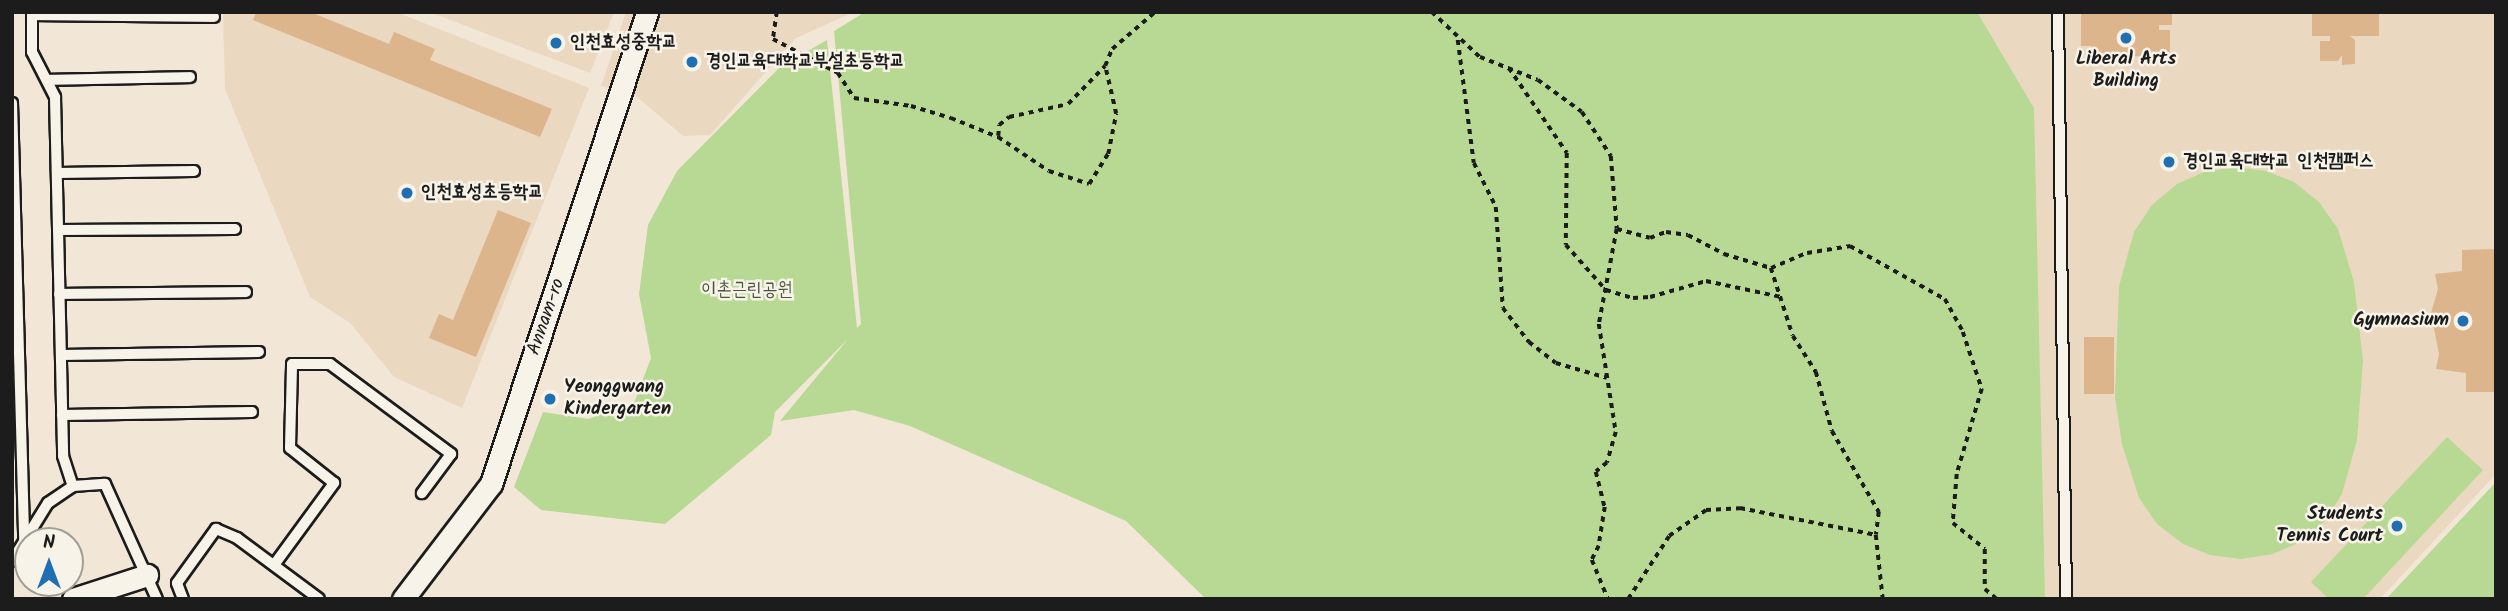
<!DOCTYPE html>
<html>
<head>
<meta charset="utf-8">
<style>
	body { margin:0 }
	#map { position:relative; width:2508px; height:611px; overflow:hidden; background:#f2e7d6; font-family:Kalam,"Poor Story",sans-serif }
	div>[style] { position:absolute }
	.built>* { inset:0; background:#ebd8c0 }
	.green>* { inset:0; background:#b7d993 }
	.building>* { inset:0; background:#dcb58d; transform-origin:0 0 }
	.path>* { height:3.5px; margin-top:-1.75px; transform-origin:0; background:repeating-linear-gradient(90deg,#1c1c1c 0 5px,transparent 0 10px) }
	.roads { filter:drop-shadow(2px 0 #1c1c1c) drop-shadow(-2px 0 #1c1c1c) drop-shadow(0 2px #1c1c1c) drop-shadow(0 -2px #1c1c1c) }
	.service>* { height:10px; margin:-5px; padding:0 5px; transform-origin:5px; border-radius:5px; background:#f7f3e8 }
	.minor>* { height:21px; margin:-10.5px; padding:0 10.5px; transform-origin:10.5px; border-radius:10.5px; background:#f7f3e8 }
	.dots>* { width:19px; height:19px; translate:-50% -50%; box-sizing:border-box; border:4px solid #f7f3e8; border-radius:50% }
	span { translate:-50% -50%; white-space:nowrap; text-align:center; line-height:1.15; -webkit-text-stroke:5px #f7f3e8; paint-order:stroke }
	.poi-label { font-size:19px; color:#1c1c1c; font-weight:700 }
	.left { translate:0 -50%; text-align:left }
	.right { translate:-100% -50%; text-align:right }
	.park-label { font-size:19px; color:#4a5540 }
	.street-label { font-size:19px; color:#1c1c1c }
	.frame { position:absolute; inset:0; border:14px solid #1c1c1c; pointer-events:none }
	.north { position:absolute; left:14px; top:527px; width:70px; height:70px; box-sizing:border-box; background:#f7f3e8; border:2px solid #9f9d96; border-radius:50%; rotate:0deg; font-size:19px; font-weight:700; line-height:28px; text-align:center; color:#1c1c1c }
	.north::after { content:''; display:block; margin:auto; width:24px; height:32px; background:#1f6fb2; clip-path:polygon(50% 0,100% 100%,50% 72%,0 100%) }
</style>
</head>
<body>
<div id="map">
	<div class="built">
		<div style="clip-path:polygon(223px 12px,396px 12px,589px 88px,462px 408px,394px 377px,350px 323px,310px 297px,225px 89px)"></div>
		<div style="clip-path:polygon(429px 12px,614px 12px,590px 73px)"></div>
		<div style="clip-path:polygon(626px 12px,854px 12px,796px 38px,710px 135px,683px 136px,637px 97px,601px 86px)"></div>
		<div style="clip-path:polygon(1710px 12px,2496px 12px,2496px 474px,2380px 599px,1959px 599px)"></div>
	</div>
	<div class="green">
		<div style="clip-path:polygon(865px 12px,1977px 12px,2034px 108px,2045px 599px,1206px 599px,1126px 521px,910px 426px,854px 410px,780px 421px,848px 339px,775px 412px,771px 435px,665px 524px,541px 510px,514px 487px,543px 412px,588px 419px,634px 403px,651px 358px,639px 294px,648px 225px,677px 171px,780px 67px,827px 40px,857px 328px,861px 324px,834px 31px)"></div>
		<div style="clip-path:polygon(2235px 167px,2266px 171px,2294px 182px,2319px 202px,2338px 229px,2354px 282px,2363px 361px,2357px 440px,2342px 494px,2324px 522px,2300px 542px,2273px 554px,2241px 559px,2210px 555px,2183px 544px,2157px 524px,2139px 498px,2122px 444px,2115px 397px,2119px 286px,2134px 232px,2152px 205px,2177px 184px,2204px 172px)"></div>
		<div style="clip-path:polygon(2447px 437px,2483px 470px,2363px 599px,2329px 599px,2311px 582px)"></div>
		<div style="clip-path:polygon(2496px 482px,2496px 599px,2386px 599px)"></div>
	</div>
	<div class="building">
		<div style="clip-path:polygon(256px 12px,310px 12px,389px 44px,394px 32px,435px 49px,430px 60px,552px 109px,540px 137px,253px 20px)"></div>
		<div style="clip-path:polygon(2081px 12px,2172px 12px,2172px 25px,2159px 25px,2159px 30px,2170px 30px,2170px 55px,2092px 58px,2092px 46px,2081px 46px)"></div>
		<div style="clip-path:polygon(2312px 12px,2379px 12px,2379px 36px,2350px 36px,2355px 40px,2355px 64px,2342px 65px,2342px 55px,2338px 61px,2320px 61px,2320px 41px,2330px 41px,2330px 36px,2312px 36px)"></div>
		<div style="clip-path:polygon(498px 210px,531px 223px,476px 357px,429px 338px,439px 314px,453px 320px)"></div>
		<div style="clip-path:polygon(2496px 249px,2496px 392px,2466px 392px,2466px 373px,2436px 369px,2439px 354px,2431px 313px,2438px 289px,2435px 274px,2462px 271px,2462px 250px)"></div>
		<div style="left:2084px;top:337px;width:30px;height:57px"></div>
	</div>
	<div class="path">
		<div style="left:777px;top:12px;width:27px;rotate:98deg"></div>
		<div style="left:773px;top:39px;width:73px;rotate:27.6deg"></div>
		<div style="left:838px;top:73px;width:30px;rotate:57deg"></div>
		<div style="left:854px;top:98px;width:58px;rotate:8deg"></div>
		<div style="left:911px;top:106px;width:42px;rotate:16.7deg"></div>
		<div style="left:951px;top:118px;width:51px;rotate:22deg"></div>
		<div style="left:998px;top:137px;width:61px;rotate:33.7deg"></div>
		<div style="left:1049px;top:171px;width:42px;rotate:18deg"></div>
		<div style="left:1089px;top:184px;width:36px;rotate:-58deg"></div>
		<div style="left:1108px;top:154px;width:41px;rotate:-78.7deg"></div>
		<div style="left:1116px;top:114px;width:49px;rotate:-102.9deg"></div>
		<div style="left:1105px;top:66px;width:18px;rotate:-68deg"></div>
		<div style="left:1112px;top:49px;width:57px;rotate:-40.7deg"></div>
		<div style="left:1432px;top:12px;width:66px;rotate:43.2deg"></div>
		<div style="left:1480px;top:57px;width:62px;rotate:21.6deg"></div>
		<div style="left:1538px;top:80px;width:54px;rotate:36deg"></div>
		<div style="left:1582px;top:112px;width:53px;rotate:56.6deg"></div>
		<div style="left:1611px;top:156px;width:73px;rotate:85.3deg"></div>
		<div style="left:1617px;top:229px;width:97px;rotate:100.7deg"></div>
		<div style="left:1599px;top:324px;width:109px;rotate:81.1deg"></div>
		<div style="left:1616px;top:432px;width:32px;rotate:106deg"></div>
		<div style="left:1607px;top:463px;width:14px;rotate:141deg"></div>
		<div style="left:1596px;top:472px;width:36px;rotate:76deg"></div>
		<div style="left:1605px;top:507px;width:39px;rotate:99deg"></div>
		<div style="left:1599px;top:546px;width:16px;rotate:117deg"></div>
		<div style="left:1592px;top:560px;width:42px;rotate:67.7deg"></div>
		<div style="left:1458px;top:40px;width:124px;rotate:82.6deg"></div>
		<div style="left:1474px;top:163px;width:49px;rotate:63.4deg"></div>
		<div style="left:1496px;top:207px;width:101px;rotate:86deg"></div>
		<div style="left:1503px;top:308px;width:43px;rotate:52.6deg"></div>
		<div style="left:1529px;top:342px;width:34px;rotate:38deg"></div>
		<div style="left:1556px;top:363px;width:53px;rotate:16.4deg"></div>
		<div style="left:1509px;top:68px;width:103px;rotate:55.7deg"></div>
		<div style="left:1567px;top:153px;width:92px;rotate:90.6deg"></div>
		<div style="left:1566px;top:245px;width:60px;rotate:48.4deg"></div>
		<div style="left:1606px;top:290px;width:28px;rotate:17deg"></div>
		<div style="left:1633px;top:298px;width:17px;rotate:-3deg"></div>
		<div style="left:1650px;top:297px;width:58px;rotate:-15.9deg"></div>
		<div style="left:1706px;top:281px;width:77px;rotate:12deg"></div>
		<div style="left:998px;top:136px;width:11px;rotate:-85deg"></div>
		<div style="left:999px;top:125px;width:13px;rotate:-39deg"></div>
		<div style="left:1009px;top:117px;width:60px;rotate:-12.4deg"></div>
		<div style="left:1068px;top:104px;width:53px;rotate:-45.8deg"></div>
		<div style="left:1617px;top:229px;width:34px;rotate:15deg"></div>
		<div style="left:1650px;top:238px;width:17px;rotate:-21deg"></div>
		<div style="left:1666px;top:232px;width:22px;rotate:8deg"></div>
		<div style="left:1688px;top:235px;width:41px;rotate:27.8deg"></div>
		<div style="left:1724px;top:254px;width:49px;rotate:16.6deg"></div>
		<div style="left:1771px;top:268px;width:71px;rotate:72.1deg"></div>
		<div style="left:1793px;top:336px;width:43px;rotate:57.4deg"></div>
		<div style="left:1816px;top:372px;width:61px;rotate:74.8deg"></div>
		<div style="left:1832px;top:431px;width:94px;rotate:59.9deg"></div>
		<div style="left:1879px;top:512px;width:23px;rotate:97deg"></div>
		<div style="left:1876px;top:535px;width:64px;rotate:83.8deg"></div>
		<div style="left:1771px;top:268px;width:39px;rotate:-23deg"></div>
		<div style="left:1807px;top:253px;width:44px;rotate:-9.2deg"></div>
		<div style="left:1850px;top:246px;width:109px;rotate:29.2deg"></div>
		<div style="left:1945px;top:299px;width:38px;rotate:61deg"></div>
		<div style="left:1963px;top:332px;width:60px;rotate:71.6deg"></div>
		<div style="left:1982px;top:389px;width:89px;rotate:106.4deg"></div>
		<div style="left:1957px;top:474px;width:49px;rotate:94.7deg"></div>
		<div style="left:1953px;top:523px;width:41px;rotate:39.1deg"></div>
		<div style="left:1985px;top:549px;width:40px;rotate:90deg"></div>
		<div style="left:1985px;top:589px;width:16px;rotate:40deg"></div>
		<div style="left:1628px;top:599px;width:75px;rotate:-56.9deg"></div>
		<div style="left:1669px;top:536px;width:45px;rotate:-35.1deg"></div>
		<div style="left:1706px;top:510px;width:34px;rotate:-3deg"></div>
		<div style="left:1740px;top:508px;width:139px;rotate:11.2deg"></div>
	</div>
	<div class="roads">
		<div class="service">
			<div style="left:32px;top:12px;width:40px;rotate:90deg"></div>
			<div style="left:32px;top:52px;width:51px;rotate:62.9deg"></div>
			<div style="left:55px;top:97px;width:359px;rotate:88.7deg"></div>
			<div style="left:63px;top:456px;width:32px;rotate:72deg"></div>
			<div style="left:2058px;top:12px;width:587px;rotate:89.22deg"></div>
			<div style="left:32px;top:15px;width:182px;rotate:0.6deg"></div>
			<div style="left:47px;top:80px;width:143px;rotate:-1.2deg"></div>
			<div style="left:12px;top:103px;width:440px;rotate:88.4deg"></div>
			<div style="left:57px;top:173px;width:137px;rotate:-0.8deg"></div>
			<div style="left:58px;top:230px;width:177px;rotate:-0.3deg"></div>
			<div style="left:59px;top:294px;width:187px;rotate:-0.6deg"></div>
			<div style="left:61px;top:355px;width:198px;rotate:-0.9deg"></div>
			<div style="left:62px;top:415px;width:190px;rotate:-0.9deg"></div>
			<div style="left:12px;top:561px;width:68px;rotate:-58.2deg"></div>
			<div style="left:48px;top:503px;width:30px;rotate:-34deg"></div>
			<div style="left:73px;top:486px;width:32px;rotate:-4deg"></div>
			<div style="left:105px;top:484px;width:126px;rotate:65.7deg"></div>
			<div style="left:274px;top:565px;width:102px;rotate:-53.8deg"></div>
			<div style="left:334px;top:483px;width:56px;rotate:-141.5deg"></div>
			<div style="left:290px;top:448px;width:84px;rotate:-88.6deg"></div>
			<div style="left:292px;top:364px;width:38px"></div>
			<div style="left:330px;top:364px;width:151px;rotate:36.6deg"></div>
			<div style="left:451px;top:454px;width:49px;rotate:126.6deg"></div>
			<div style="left:183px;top:599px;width:17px;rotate:-111deg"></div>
			<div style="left:177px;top:583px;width:67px;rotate:-54.2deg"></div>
			<div style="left:216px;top:529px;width:23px;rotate:23deg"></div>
			<div style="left:237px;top:538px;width:102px;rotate:36.6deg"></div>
		</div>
		<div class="minor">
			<div style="left:73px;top:599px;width:78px;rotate:-18deg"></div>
			<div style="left:403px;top:599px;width:145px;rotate:-52.6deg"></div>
			<div style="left:491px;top:484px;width:497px;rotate:-71.7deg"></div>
		</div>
	</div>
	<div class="dots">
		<div style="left:2126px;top:38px;background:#1f6fb2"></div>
		<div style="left:556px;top:43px;background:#1f6fb2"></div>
		<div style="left:692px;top:62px;background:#1f6fb2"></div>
		<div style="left:2169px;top:162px;background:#1f6fb2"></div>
		<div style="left:407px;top:193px;background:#1f6fb2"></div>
		<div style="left:2463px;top:321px;background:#1f6fb2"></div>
		<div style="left:550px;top:399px;background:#1f6fb2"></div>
		<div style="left:2397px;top:526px;background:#1f6fb2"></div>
	</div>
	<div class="poi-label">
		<span class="left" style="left:570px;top:43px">인천효성중학교</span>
		<span style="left:2126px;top:71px">Liberal Arts<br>Building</span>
		<span class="left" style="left:706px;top:62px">경인교육대학교부설초등학교</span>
		<span class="left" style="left:2183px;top:162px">경인교육대학교 인천캠퍼스</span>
		<span class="left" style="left:421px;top:193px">인천효성초등학교</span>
		<span class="right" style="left:2449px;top:321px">Gymnasium</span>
		<span class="left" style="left:564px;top:399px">Yeonggwang<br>Kindergarten</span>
		<span class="right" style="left:2383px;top:526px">Students<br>Tennis Court</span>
	</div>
	<div class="park-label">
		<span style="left:747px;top:291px">이촌근린공원</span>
	</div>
	<div class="street-label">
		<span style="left:547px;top:317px;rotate:-71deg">Annam-ro</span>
	</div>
	<div class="frame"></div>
	<div class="north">N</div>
</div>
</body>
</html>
